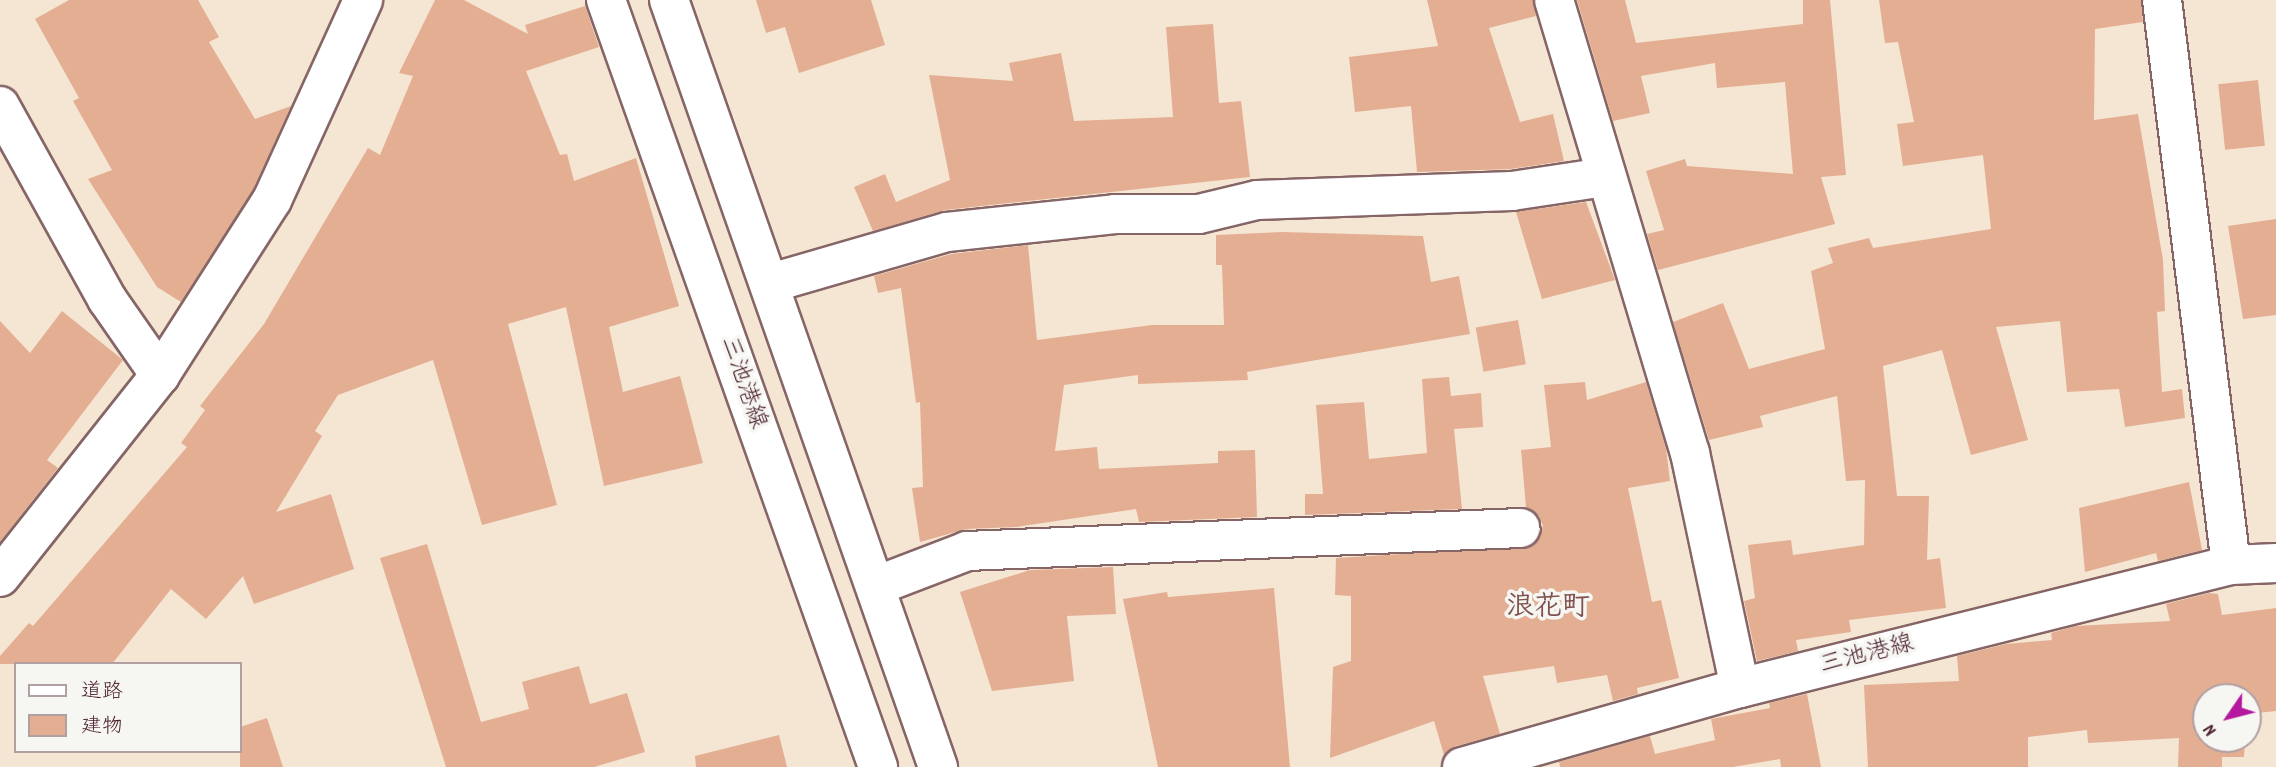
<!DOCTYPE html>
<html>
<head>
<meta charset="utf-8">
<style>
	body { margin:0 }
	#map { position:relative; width:2276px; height:767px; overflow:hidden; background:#f4e6d3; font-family:Dekko,"Klee One",sans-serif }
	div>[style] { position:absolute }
	.building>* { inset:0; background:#e4ae93; transform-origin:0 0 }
	.roads { filter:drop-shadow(2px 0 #866566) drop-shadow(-2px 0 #866566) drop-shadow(0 2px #866566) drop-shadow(0 -2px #866566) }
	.street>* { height:38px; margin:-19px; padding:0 19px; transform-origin:19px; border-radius:19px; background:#fff }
	.secondary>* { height:38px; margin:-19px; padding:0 19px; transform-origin:19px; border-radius:19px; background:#fff }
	span { translate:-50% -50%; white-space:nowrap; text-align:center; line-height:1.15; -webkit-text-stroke:7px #f6f6f2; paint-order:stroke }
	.street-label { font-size:24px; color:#4a1f2b }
	.quarter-label { font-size:28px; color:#80514f; font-weight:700 }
	.legend { position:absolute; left:14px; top:662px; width:228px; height:91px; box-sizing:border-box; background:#f6f6f2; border:2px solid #b1a0a2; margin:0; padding:9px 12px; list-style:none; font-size:21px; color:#4a1f2b }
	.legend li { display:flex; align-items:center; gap:14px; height:35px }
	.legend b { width:35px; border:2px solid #b1a0a2 }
	.north { position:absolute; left:2192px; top:683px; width:70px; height:70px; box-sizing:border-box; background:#f6f6f2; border:2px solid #b1a0a2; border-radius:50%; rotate:235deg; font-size:19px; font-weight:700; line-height:28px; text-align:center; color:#4a1f2b }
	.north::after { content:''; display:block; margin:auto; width:24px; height:32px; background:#b5179e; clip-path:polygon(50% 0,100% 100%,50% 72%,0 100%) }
</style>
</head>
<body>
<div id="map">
	<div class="building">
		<div style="clip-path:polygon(69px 0,198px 0,219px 37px,209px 42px,255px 119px,291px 106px,253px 190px,181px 302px,157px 287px,88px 179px,112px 170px,73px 101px,79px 98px,35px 19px)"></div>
		<div style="clip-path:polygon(435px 0,464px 0,528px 34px,525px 25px,585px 6px,599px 47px,526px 71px,560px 155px,567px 154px,574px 181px,636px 158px,679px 306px,609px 327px,623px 392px,680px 376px,703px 463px,604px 486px,566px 307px,508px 324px,557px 505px,482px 525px,433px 360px,338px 395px,315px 431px,322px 436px,276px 512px,331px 494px,354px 569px,254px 604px,243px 576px,206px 619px,171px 589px,112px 664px,0 664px,0 656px,29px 623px,33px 626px,187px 447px,181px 443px,205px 410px,200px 406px,264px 324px,368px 148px,380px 155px,413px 76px,399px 73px)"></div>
		<div style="clip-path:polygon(756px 0,871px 0,885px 45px,799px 73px,785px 27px,766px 33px)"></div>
		<div style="clip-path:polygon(1427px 0,1533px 0,1536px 16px,1489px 28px,1520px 122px,1553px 114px,1564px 161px,1510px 169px,1417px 172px,1411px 106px,1355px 112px,1349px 57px,1438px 46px)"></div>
		<div style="clip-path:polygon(1577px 0,1625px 0,1636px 43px,1803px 24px,1803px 0,1830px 0,1846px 175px,1821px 177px,1835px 224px,1658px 270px,1647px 234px,1664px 230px,1646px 171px,1685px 159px,1687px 166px,1793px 174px,1785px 82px,1717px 88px,1715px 63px,1641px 76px,1650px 113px,1613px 121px)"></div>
		<div style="clip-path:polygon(1879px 0,2141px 0,2143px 22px,2095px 29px,2094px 120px,2138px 114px,2163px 260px,2165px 311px,2157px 312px,2162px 392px,2182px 389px,2185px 418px,2125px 427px,2119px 389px,2067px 392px,2060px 321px,1996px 327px,2028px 440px,1971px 455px,1942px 350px,1883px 366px,1897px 496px,1929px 496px,1927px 560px,1940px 558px,1946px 608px,1849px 620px,1851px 632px,1796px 640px,1798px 651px,1757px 661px,1744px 601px,1755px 598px,1748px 545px,1791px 540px,1793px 555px,1864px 545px,1865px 480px,1846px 481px,1837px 396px,1760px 416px,1763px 427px,1709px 440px,1673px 322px,1723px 303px,1749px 369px,1825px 349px,1811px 271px,1833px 263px,1828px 248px,1869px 238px,1873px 248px,1991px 229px,1983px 155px,1903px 166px,1897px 124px,1914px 122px,1898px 42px,1885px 43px)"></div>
		<div style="clip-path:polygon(1213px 24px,1219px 103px,1241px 101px,1250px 177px,945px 210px,873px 231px,854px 187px,885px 174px,896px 202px,950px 180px,929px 75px,1013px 81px,1009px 63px,1061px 53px,1074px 121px,1173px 117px,1166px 27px)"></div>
		<div style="left:2258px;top:80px;width:66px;height:40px;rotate:84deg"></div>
		<div style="clip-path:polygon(1586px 202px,1615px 280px,1542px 299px,1516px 212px)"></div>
		<div style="clip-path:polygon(2276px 219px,2276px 315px,2243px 319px,2228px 226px)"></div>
		<div style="clip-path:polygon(1282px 232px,1423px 236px,1431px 282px,1459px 276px,1470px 334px,1247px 372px,1248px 380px,1138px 384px,1138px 375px,1064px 385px,1055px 451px,1097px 447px,1099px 469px,1218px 463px,1218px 451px,1255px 450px,1257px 517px,1139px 522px,1136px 509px,1016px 527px,966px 529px,920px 542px,912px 488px,923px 487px,920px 402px,916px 403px,901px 288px,878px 293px,874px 276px,951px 254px,1028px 245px,1037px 340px,1152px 325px,1224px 325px,1222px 265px,1216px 265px,1216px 235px)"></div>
		<div style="clip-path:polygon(62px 311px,123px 360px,47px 460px,58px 468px,0 542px,0 321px,30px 353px)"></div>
		<div style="left:1518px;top:320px;width:45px;height:43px;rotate:80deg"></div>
		<div style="clip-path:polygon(1449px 377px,1451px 396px,1481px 393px,1483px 427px,1454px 429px,1462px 509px,1305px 515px,1305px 494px,1323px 494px,1316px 405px,1364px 402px,1369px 459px,1427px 453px,1422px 379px)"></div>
		<div style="clip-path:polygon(1585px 382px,1587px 400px,1646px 382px,1666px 449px,1670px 481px,1628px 488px,1652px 602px,1661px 600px,1679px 678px,1637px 688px,1638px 694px,1613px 701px,1607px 675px,1557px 683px,1554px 666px,1483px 676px,1500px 734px,1456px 746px,1444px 755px,1434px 721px,1330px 758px,1333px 667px,1351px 661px,1351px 596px,1335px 595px,1336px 558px,1533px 546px,1543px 526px,1539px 516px,1526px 507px,1521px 450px,1551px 447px,1544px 385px)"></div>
		<div style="clip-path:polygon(2189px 482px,2202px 550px,2158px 561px,2156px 553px,2085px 572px,2079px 508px)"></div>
		<div style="clip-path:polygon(427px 544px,481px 722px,529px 709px,522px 682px,579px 666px,590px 704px,627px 693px,645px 752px,594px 767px,446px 767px,380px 558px)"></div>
		<div style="clip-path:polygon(1113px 567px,1116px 614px,1067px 616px,1074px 681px,992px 691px,960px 592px,1030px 570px)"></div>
		<div style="clip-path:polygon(1274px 588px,1290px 767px,1158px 767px,1123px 599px,1167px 592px,1168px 597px)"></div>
		<div style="clip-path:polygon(2209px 593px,2218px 594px,2222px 615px,2276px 608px,2276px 711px,2248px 714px,2248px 697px,2206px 697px,2206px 739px,2245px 739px,2244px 757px,2222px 757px,2222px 767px,2178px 767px,2179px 738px,2088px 743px,2087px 730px,2028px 737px,2028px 767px,1868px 767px,1864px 685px,1959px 681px,1957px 656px,2006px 644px,2052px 640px,2051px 633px,2076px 626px,2170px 621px,2166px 604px)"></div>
		<div style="clip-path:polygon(1807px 694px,1821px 767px,1781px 767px,1780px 759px,1733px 767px,1560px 767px,1559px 762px,1650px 736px,1655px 754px,1715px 740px,1711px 719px,1770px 708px,1769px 703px)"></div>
		<div style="clip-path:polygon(267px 718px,283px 767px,240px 767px,240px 727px)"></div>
		<div style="clip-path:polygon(779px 735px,787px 767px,696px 767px,695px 756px)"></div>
	</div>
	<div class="roads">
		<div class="street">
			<div style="left:1554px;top:0;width:473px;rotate:73.3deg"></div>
			<div style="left:1690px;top:453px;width:240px;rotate:78deg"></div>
			<div style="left:2162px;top:0;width:569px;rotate:83.04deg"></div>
			<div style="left:0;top:106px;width:221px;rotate:61deg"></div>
			<div style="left:107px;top:299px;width:93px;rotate:55.1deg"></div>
			<div style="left:771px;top:283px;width:183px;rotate:-16.2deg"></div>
			<div style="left:947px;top:232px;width:169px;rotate:-6.1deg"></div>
			<div style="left:1115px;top:214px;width:84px"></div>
			<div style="left:1199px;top:214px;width:60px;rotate:-13.6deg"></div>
			<div style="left:1257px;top:200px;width:255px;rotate:-2deg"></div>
			<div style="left:1512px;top:191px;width:94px;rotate:-8.6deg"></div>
			<div style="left:876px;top:586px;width:97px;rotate:-21deg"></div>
			<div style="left:967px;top:551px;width:554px;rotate:-2.38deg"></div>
		</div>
		<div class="secondary">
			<div style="left:606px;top:0;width:814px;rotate:70.47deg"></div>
			<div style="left:669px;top:0;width:813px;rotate:70.67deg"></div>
			<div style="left:0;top:577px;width:258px;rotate:-51.6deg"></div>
			<div style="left:160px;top:375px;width:208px;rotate:-57.4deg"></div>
			<div style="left:272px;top:200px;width:220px;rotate:-65.5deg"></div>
			<div style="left:1462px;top:767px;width:289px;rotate:-15.9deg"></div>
			<div style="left:1740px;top:688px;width:506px;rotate:-14.06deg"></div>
			<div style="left:2231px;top:565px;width:45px;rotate:-2.5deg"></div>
		</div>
	</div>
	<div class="street-label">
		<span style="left:742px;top:383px;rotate:71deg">三池港線</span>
		<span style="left:1867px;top:656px;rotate:-14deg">三池港線</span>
	</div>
	<div class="quarter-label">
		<span style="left:1548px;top:609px">浪花町</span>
	</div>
	<ul class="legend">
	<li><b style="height:9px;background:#fff"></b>道路</li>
	<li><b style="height:19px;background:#e4ae93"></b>建物</li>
	</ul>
	<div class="north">N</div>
</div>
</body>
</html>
